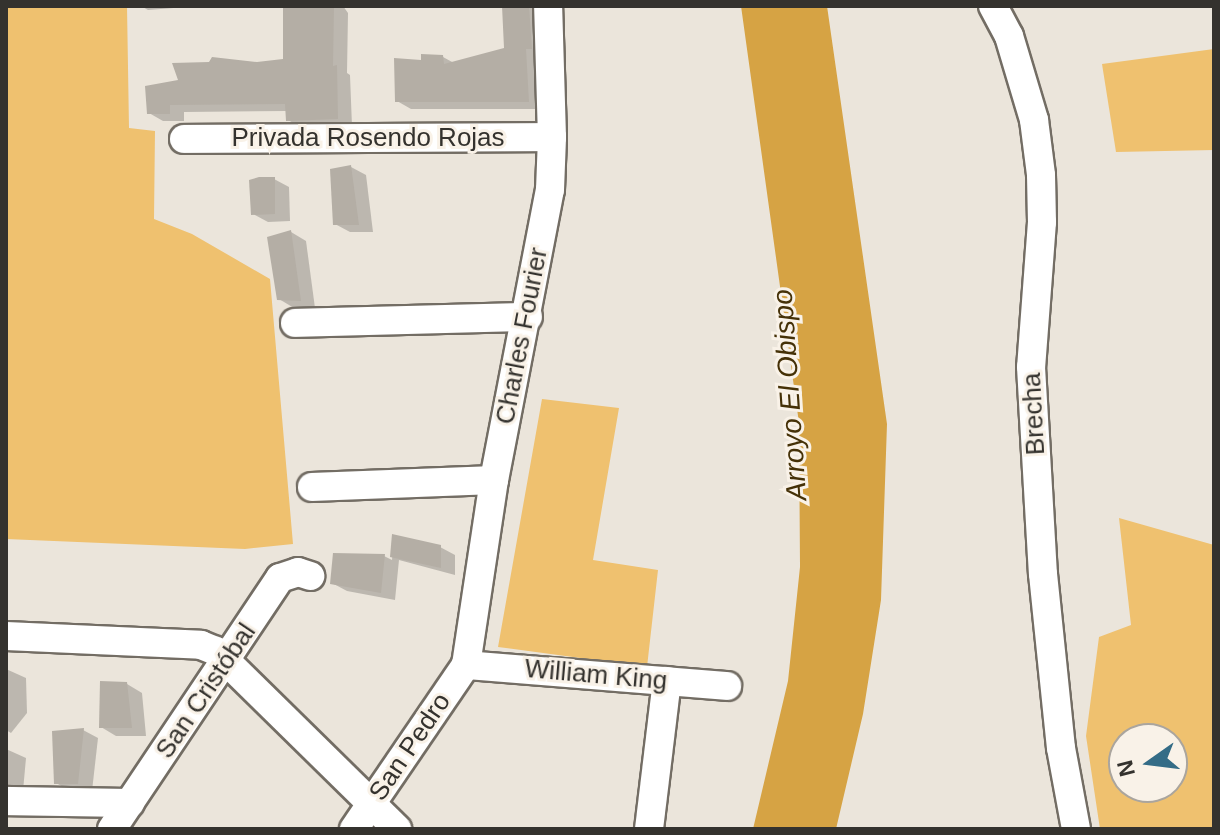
<!DOCTYPE html>
<html>
<head>
<meta charset="utf-8">
<style>
	body { margin:0 }
	#map { position:relative; width:1220px; height:835px; overflow:hidden; background:#ebe5db; font-family:Arial,sans-serif }
	div>[style] { position:absolute }
	.green>* { inset:0; background:#efc16f }
	.water>* { inset:0; background:#d6a344 }
	.shadow>* { inset:0; background:#0003 }
	.building>* { inset:0; background:#b4aea5 }
	.roads { filter:drop-shadow(2px 0 #736d64) drop-shadow(-2px 0 #736d64) drop-shadow(0 2px #736d64) drop-shadow(0 -2px #736d64) }
	.street>* { height:28px; margin:-14px; padding:0 14px; transform-origin:14px; border-radius:14px; background:#fff }
	span { translate:-50% -50%; white-space:nowrap; text-align:center; line-height:1.15; -webkit-text-stroke:6px #f9f2e8; paint-order:stroke }
	.street-label { font-size:26px; color:#34322e }
	.water-label { font-size:28px; color:#453107; font-style:italic }
	.frame { position:absolute; inset:0; border:8px solid #34322e; pointer-events:none }
	.north { position:absolute; left:1108px; top:723px; width:80px; height:80px; box-sizing:border-box; background:#f9f2e8; border:2px solid #aaa59e; border-radius:50%; rotate:256deg; font-size:22px; font-weight:700; line-height:32px; text-align:center; color:#34322e }
	.north::after { content:''; display:block; margin:auto; width:28px; height:36px; background:#346c86; clip-path:polygon(50% 0,100% 100%,50% 72%,0 100%) }
</style>
</head>
<body>
<div id="map">
	<div class="green">
		<div style="clip-path:polygon(6px 6px,127px 6px,129px 128px,155px 131px,154px 219px,192px 234px,270px 279px,293px 544px,245px 549px,6px 539px)"></div>
		<div style="clip-path:polygon(1214px 49px,1214px 150px,1116px 152px,1102px 64px)"></div>
		<div style="clip-path:polygon(542px 399px,619px 408px,593px 560px,658px 570px,647px 667px,498px 647px)"></div>
		<div style="clip-path:polygon(evenodd,1119px 518px,1214px 545px,1214px 829px,1100px 829px,1086px 736px,1099px 637px,1131px 625px,1119px 518px,1172px 739px,1172px 787px,1124px 787px,1124px 739px,1172px 739px)"></div>
	</div>
	<div class="water">
		<div style="clip-path:polygon(741px 6px,827px 6px,887px 424px,881px 600px,863px 714px,836px 829px,753px 829px,788px 681px,800px 567px,799px 423px)"></div>
	</div>
	<div class="shadow">
		<div style="clip-path:polygon(141px 6px,199px 6px,148px 10px)"></div>
		<div style="clip-path:polygon(286px 6px,343px 6px,348px 13px,347px 73px,350px 75px,352px 126px,302px 128px,288px 120px,287px 111px,184px 112px,184px 121px,163px 121px,149px 113px,257px 64px,285px 61px)"></div>
		<div style="clip-path:polygon(505px 6px,542px 6px,543px 109px,411px 109px,397px 101px,423px 63px,443px 57px,454px 63px,506px 50px)"></div>
		<div style="clip-path:polygon(351px 167px,366px 175px,373px 232px,350px 232px,335px 224px)"></div>
		<div style="clip-path:polygon(274px 179px,289px 187px,290px 221px,268px 222px,253px 214px)"></div>
		<div style="clip-path:polygon(291px 232px,306px 241px,315px 308px,294px 308px,279px 299px)"></div>
		<div style="clip-path:polygon(394px 536px,440px 547px,455px 555px,455px 575px,399px 560px,395px 600px,347px 591px,332px 583px,384px 556px,392px 560px)"></div>
		<div style="clip-path:polygon(6px 669px,26px 678px,27px 713px,11px 733px,6px 730px)"></div>
		<div style="clip-path:polygon(127px 684px,142px 693px,146px 736px,116px 736px,101px 727px)"></div>
		<div style="clip-path:polygon(83px 730px,98px 738px,92px 791px,71px 791px,56px 783px)"></div>
		<div style="clip-path:polygon(6px 749px,26px 758px,23px 791px,6px 791px)"></div>
	</div>
	<div class="building">
		<div style="clip-path:polygon(283px 6px,334px 6px,333px 66px,337px 65px,338px 119px,286px 121px,285px 104px,170px 105px,170px 114px,147px 114px,145px 86px,178px 80px,172px 63px,209px 62px,212px 57px,257px 62px,283px 59px)"></div>
		<div style="clip-path:polygon(502px 6px,529px 6px,532px 49px,526px 49px,529px 102px,395px 102px,394px 58px,421px 60px,421px 54px,443px 55px,444px 64px,504px 48px)"></div>
		<div style="clip-path:polygon(351px 165px,359px 225px,333px 225px,330px 169px)"></div>
		<div style="clip-path:polygon(259px 177px,275px 177px,275px 214px,251px 215px,249px 180px)"></div>
		<div style="clip-path:polygon(291px 230px,301px 301px,277px 300px,267px 237px)"></div>
		<div style="clip-path:polygon(392px 534px,441px 545px,441px 568px,390px 557px)"></div>
		<div style="clip-path:polygon(333px 553px,385px 554px,381px 593px,330px 584px)"></div>
		<div style="clip-path:polygon(100px 681px,127px 682px,132px 728px,99px 728px)"></div>
		<div style="clip-path:polygon(84px 728px,78px 784px,54px 784px,52px 731px)"></div>
	</div>
	<div class="roads">
		<div class="street">
			<div style="left:993px;top:6px;width:34px;rotate:62deg"></div>
			<div style="left:1009px;top:36px;width:88px;rotate:73.4deg"></div>
			<div style="left:1034px;top:120px;width:55px;rotate:82.7deg"></div>
			<div style="left:1041px;top:175px;width:47px;rotate:88.8deg"></div>
			<div style="left:1042px;top:222px;width:145px;rotate:94.3deg"></div>
			<div style="left:1031px;top:367px;width:207px;rotate:86.7deg"></div>
			<div style="left:1043px;top:574px;width:175px;rotate:84.1deg"></div>
			<div style="left:1061px;top:748px;width:82px;rotate:79.5deg"></div>
			<div style="left:184px;top:139px;width:368px;rotate:-0.3deg"></div>
			<div style="left:295px;top:323px;width:233px;rotate:-1.5deg"></div>
			<div style="left:312px;top:487px;width:182px;rotate:-2.2deg"></div>
			<div style="left:6px;top:636px;width:195px;rotate:2.6deg"></div>
			<div style="left:201px;top:645px;width:16px;rotate:22deg"></div>
			<div style="left:216px;top:651px;width:254px;rotate:44.5deg"></div>
			<div style="left:466px;top:665px;width:262px;rotate:4.6deg"></div>
			<div style="left:6px;top:801px;width:124px;rotate:0.9deg"></div>
			<div style="left:112px;top:829px;width:302px;rotate:-56.2deg"></div>
			<div style="left:280px;top:578px;width:19px;rotate:-18deg"></div>
			<div style="left:298px;top:572px;width:13px;rotate:18deg"></div>
			<div style="left:354px;top:829px;width:199px;rotate:-55.7deg"></div>
			<div style="left:466px;top:665px;width:187px;rotate:-81.4deg"></div>
			<div style="left:494px;top:480px;width:295px;rotate:-79.1deg"></div>
			<div style="left:550px;top:190px;width:53px;rotate:-87.8deg"></div>
			<div style="left:552px;top:137px;width:131px;rotate:-91.7deg"></div>
			<div style="left:649px;top:829px;width:149px;rotate:-83.1deg"></div>
		</div>
	</div>
	<div class="street-label">
		<span style="left:368px;top:138px">Privada Rosendo Rojas</span>
		<span style="left:522px;top:336px;rotate:-79deg">Charles Fourier</span>
		<span style="left:1034px;top:414px;rotate:-93deg">Brecha</span>
		<span style="left:596px;top:675px;rotate:5deg">William King</span>
		<span style="left:206px;top:691px;rotate:-56deg">San Cristóbal</span>
		<span style="left:410px;top:747px;rotate:-56deg">San Pedro</span>
	</div>
	<div class="water-label">
		<span style="left:790px;top:395px;rotate:-94deg">Arroyo El Obispo</span>
	</div>
	<div class="frame"></div>
	<div class="north">N</div>
</div>
</body>
</html>
